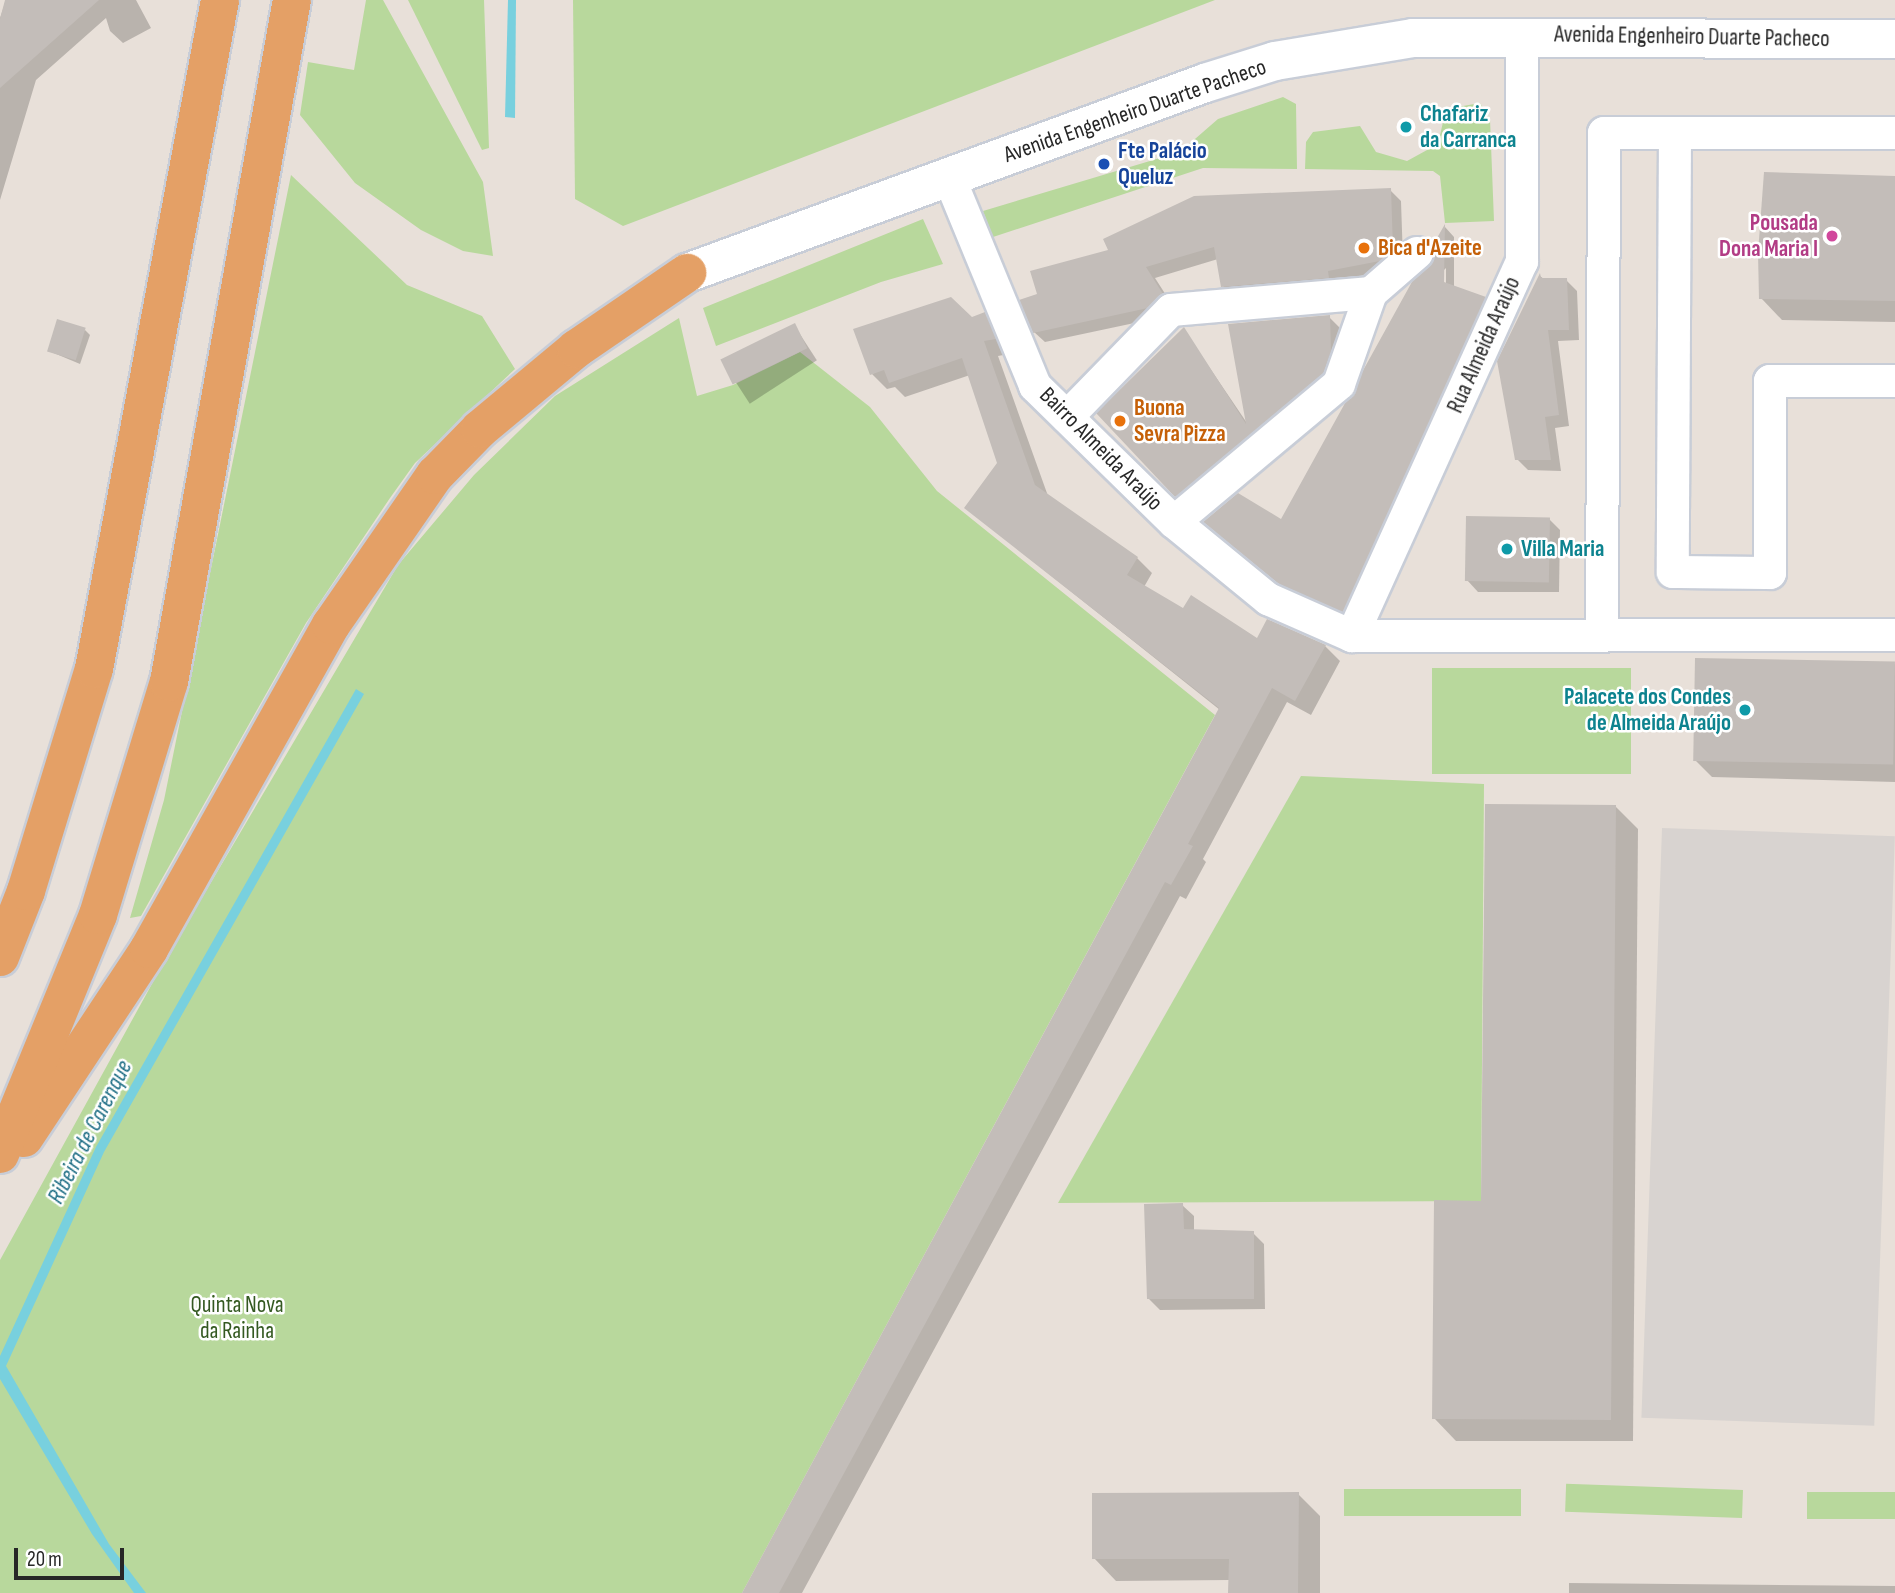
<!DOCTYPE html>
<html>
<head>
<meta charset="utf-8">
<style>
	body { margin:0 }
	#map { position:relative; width:1895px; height:1593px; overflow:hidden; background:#e8e0d9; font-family:"Sofia Sans Condensed",sans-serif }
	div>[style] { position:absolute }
	.green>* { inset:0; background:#b8d89c; transform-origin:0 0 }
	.plaza>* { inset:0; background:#d8d3d0; transform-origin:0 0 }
	.water>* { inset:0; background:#78d0de }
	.shadow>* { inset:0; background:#0003; transform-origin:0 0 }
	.building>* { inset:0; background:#c3bdb9; transform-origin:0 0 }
	.roads { filter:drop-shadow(2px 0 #c8cdd7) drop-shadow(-2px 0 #c8cdd7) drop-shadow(0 2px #c8cdd7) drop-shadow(0 -2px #c8cdd7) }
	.minor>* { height:32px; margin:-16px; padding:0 16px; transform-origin:16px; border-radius:16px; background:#fff }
	.tertiary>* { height:38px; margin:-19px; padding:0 19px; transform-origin:19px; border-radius:19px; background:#fff }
	.trunk>* { height:38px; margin:-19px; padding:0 19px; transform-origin:19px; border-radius:19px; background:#e4a066 }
	.dots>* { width:19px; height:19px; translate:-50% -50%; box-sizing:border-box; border:4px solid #fff; border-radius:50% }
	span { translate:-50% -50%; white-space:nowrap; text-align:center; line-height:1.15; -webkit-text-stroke:5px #fff; paint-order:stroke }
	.street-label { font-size:23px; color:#272727 }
	.culture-label { font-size:23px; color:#0d838f; font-weight:700 }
	.left { translate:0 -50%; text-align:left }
	.right { translate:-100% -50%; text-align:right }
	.transit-label { font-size:23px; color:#164399; font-weight:700 }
	.hotel-label { font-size:23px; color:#b23c85; font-weight:700 }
	.food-label { font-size:23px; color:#c56008; font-weight:700 }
	.park-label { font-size:23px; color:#345921 }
	.water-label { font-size:24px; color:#1d6d84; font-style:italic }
	.scale { position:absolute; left:14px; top:1548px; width:110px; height:32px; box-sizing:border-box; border:4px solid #272727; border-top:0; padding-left:9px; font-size:21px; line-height:24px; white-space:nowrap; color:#272727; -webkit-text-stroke:5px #fff; paint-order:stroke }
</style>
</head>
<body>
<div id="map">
	<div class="green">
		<div style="clip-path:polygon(366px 0,383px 0,483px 182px,493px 256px,463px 251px,421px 230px,355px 183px,300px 115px,308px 62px,354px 70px)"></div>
		<div style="clip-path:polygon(408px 0,484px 0,489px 148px,482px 150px)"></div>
		<div style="clip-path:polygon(573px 0,1215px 0,623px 226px,575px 199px)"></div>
		<div style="clip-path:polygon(1283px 97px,1296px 104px,1297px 169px,1203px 168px,993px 237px,983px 211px,1180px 152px,1218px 119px)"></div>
		<div style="clip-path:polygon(1480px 103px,1490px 119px,1494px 221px,1445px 223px,1440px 176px,1433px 171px,1305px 169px,1306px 142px,1313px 132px,1360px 126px,1376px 152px,1407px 161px,1438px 144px,1446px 109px)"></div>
		<div style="clip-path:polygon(291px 175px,407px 285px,482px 316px,515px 369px,415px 463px,390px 498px,306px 623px,141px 916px,130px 918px,164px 800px)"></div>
		<div style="clip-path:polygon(923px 219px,943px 264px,881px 282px,716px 346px,703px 308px)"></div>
		<div style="clip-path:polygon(679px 318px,697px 396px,733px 385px,800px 352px,870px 407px,937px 491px,1215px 715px,742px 1593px,0 1593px,0 1260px,164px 962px,398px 565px,474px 475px,555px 396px)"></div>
		<div style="left:1432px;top:668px;width:199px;height:106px"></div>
		<div style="clip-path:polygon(1301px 776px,1484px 784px,1481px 1201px,1058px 1203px)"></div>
		<div style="left:1521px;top:1489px;width:27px;height:177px;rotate:90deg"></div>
		<div style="left:1743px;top:1490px;width:28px;height:177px;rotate:92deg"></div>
		<div style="left:1895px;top:1492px;width:27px;height:88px;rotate:90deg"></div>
	</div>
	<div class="plaza">
		<div style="left:1662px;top:828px;width:233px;height:590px;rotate:2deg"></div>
	</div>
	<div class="water">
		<div style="clip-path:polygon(508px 0,516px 0,515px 118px,505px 117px)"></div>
		<div style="clip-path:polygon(356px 689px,364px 694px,104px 1152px,6px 1366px,109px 1544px,146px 1593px,134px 1593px,92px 1534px,0 1379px,0 1356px,96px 1147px)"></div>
	</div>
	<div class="shadow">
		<div style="clip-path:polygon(6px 0,136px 0,151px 28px,123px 43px,110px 31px,106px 18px,36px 80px,0 200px,0 18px)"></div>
		<div style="clip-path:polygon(1895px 178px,1895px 322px,1782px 320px,1761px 298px)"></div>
		<div style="clip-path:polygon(1390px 190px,1401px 201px,1403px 260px,1391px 271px,1234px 297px,1223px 286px,1218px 259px,1155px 278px,1173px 306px,1158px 318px,1045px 342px,1034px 332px,1022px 301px)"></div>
		<div style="clip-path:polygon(evenodd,1445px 227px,1454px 237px,1454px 288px,1485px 299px,1495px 309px,1354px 619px,1290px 593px,1215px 532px,1282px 522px,1436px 260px,1435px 246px,1445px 227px,1446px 268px,1446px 291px,1442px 291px,1442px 272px,1446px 268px)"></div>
		<div style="clip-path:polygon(1540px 276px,1545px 280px,1566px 280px,1577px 291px,1579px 340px,1558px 341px,1569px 426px,1555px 428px,1561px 471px,1528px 470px,1517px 459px)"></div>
		<div style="clip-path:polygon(984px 314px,999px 329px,1009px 354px,998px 356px,1048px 496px,1137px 558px,1152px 573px,1144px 587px,1184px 611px,1257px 641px,1268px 621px,1325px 646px,1340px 661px,1311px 715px,1287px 702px,1203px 859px,1206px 862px,1186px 899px,1180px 896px,802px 1593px,744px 1593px,1220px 710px,966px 508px,999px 463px,970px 375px,905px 397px,895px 387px,887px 389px,872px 374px)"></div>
		<div style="clip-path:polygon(1329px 317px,1339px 327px,1341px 362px,1186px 506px,1099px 413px,1184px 330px,1247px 423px)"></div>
		<div style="left:794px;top:325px;width:42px;height:80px;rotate:57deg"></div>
		<div style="clip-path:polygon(85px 330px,90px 335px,80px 364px,49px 351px)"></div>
		<div style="clip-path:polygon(1549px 519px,1560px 530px,1559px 592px,1478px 592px,1467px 580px)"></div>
		<div style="clip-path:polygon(1895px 664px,1895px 782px,1712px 777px,1695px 760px)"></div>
		<div style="clip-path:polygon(1615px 806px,1638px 829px,1633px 1441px,1456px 1441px,1434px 1418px,1483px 1203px)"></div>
		<div style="clip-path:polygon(1182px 1205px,1194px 1216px,1194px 1231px,1253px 1233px,1264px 1244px,1265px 1309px,1160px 1310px,1149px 1299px)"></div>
		<div style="clip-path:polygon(1298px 1494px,1320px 1516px,1320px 1593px,1230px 1593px,1230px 1580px,1116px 1581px,1094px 1558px)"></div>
		<div style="clip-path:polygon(1569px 1583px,1895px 1586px,1895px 1593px,1569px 1593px)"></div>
	</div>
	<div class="building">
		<div style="clip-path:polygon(5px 0,99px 0,0 88px,0 19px)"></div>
		<div style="clip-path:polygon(1764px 172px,1895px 176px,1895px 301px,1759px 299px,1758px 253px)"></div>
		<div style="clip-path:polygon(1391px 188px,1393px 249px,1380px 261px,1328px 271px,1329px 278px,1221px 287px,1214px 247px,1146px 267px,1163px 294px,1148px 308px,1033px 333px,1019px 300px,1037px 294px,1030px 271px,1108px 250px,1103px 239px,1194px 196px)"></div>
		<div style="clip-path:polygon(1445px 224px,1444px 282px,1486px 297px,1343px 612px,1278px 583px,1203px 522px,1238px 493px,1281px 519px,1413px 280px,1434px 260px,1433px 245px)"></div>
		<div style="clip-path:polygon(1540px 273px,1541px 278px,1567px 278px,1569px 330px,1548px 330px,1559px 415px,1545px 417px,1551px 460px,1515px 460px,1497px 361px)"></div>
		<div style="clip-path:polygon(951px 297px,972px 317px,985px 312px,996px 339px,984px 341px,1035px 485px,1138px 557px,1127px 575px,1183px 608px,1191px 595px,1257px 638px,1267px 619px,1326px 645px,1295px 701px,1272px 688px,1188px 844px,1193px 846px,1171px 885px,1165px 882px,779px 1593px,742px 1593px,1219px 708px,964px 508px,997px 463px,962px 358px,889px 383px,884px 370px,870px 375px,853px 329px)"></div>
		<div style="clip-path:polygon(1330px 315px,1331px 351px,1323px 373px,1175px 497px,1096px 413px,1184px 327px,1246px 424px,1228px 324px)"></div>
		<div style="left:57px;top:319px;width:30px;height:34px;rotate:17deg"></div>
		<div style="left:795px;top:323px;width:28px;height:83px;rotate:64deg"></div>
		<div style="left:1466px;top:516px;width:84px;height:65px;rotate:1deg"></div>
		<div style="left:1695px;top:658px;width:200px;height:103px;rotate:1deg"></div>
		<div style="clip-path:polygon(1485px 804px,1616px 805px,1611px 1420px,1432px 1419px,1434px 1200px,1481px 1201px)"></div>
		<div style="clip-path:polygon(1183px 1203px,1184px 1229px,1254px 1231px,1254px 1299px,1147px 1299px,1144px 1204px)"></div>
		<div style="clip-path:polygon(1299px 1492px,1298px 1593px,1228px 1593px,1229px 1559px,1092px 1559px,1092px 1493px)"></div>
	</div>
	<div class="roads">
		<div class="minor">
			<div style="left:1675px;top:133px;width:220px"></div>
			<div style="left:949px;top:177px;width:226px;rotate:67.6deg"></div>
			<div style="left:1035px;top:386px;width:194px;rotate:44.4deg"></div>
			<div style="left:1174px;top:522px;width:122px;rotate:39.3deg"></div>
			<div style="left:1268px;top:599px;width:92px;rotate:23.8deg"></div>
			<div style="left:1352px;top:636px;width:543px;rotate:-0.11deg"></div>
			<div style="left:1371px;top:293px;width:61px;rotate:-41deg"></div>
			<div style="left:1067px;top:417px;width:149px;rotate:-45.8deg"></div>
			<div style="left:1171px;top:310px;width:201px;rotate:-4.9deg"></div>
			<div style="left:1371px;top:293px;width:96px;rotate:109.4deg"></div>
			<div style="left:1339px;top:384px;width:215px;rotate:140.1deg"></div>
			<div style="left:1602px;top:635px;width:502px;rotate:-89.77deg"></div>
			<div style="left:1604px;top:133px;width:71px"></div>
			<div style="left:1675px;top:133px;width:439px;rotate:90.3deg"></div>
			<div style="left:1673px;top:572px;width:97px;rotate:0.6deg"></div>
			<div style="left:1770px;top:573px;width:192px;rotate:-90deg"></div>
			<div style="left:1770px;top:381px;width:125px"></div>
			<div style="left:1352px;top:636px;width:411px;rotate:-65.6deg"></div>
			<div style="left:1522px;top:262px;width:227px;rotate:-90deg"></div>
		</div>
		<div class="tertiary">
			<div style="left:687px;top:273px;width:552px;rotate:-20.14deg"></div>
			<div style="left:1205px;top:83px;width:73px;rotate:-17.4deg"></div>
			<div style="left:1275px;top:61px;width:140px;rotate:-9.5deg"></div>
			<div style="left:1413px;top:38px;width:482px;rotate:0.1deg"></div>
		</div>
		<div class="trunk">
			<div style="left:0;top:957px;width:71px;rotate:-68.5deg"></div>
			<div style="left:26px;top:891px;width:232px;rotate:-73deg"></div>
			<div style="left:94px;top:669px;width:681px;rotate:-79.33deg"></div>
			<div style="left:24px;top:1138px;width:227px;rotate:-56.5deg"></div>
			<div style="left:149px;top:949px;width:372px;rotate:-60.7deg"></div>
			<div style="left:331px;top:625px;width:183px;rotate:-55.3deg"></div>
			<div style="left:435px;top:475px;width:64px;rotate:-45.6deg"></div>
			<div style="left:480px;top:429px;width:125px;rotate:-39.8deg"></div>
			<div style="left:576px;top:349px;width:135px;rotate:-34.4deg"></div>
			<div style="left:0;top:1154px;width:258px;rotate:-67.7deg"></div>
			<div style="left:98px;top:915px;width:244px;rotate:-73.1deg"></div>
			<div style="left:169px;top:682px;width:693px;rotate:-79.78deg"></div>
		</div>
	</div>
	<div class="dots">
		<div style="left:1406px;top:127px;background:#0f9aa8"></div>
		<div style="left:1104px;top:164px;background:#1a4fb4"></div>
		<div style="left:1832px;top:236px;background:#d1479c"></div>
		<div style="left:1364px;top:248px;background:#e8710a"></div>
		<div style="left:1120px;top:421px;background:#e8710a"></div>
		<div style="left:1507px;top:549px;background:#0f9aa8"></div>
		<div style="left:1745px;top:710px;background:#0f9aa8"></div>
	</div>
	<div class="street-label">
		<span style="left:1692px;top:37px;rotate:1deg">Avenida Engenheiro Duarte Pacheco</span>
		<span style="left:1135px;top:111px;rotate:-19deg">Avenida Engenheiro Duarte Pacheco</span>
		<span style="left:1484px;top:345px;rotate:-66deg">Rua Almeida Araújo</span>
		<span style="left:1101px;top:449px;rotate:45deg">Bairro Almeida Araújo</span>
	</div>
	<div class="culture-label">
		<span class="left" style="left:1420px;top:127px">Chafariz<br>da Carranca</span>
		<span class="left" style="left:1521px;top:549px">Villa Maria</span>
		<span class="right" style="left:1731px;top:710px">Palacete dos Condes<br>de Almeida Araújo</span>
	</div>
	<div class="transit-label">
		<span class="left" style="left:1118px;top:164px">Fte Palácio<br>Queluz</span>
	</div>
	<div class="hotel-label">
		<span class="right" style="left:1818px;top:236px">Pousada<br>Dona Maria I</span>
	</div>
	<div class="food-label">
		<span class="left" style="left:1378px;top:248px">Bica d'Azeite</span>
		<span class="left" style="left:1134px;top:421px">Buona<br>Sevra Pizza</span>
	</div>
	<div class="park-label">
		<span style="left:237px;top:1318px">Quinta Nova<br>da Rainha</span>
	</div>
	<div class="water-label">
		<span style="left:90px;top:1132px;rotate:-63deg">Ribeira de Carenque</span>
	</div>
	<div class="scale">20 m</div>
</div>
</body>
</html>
